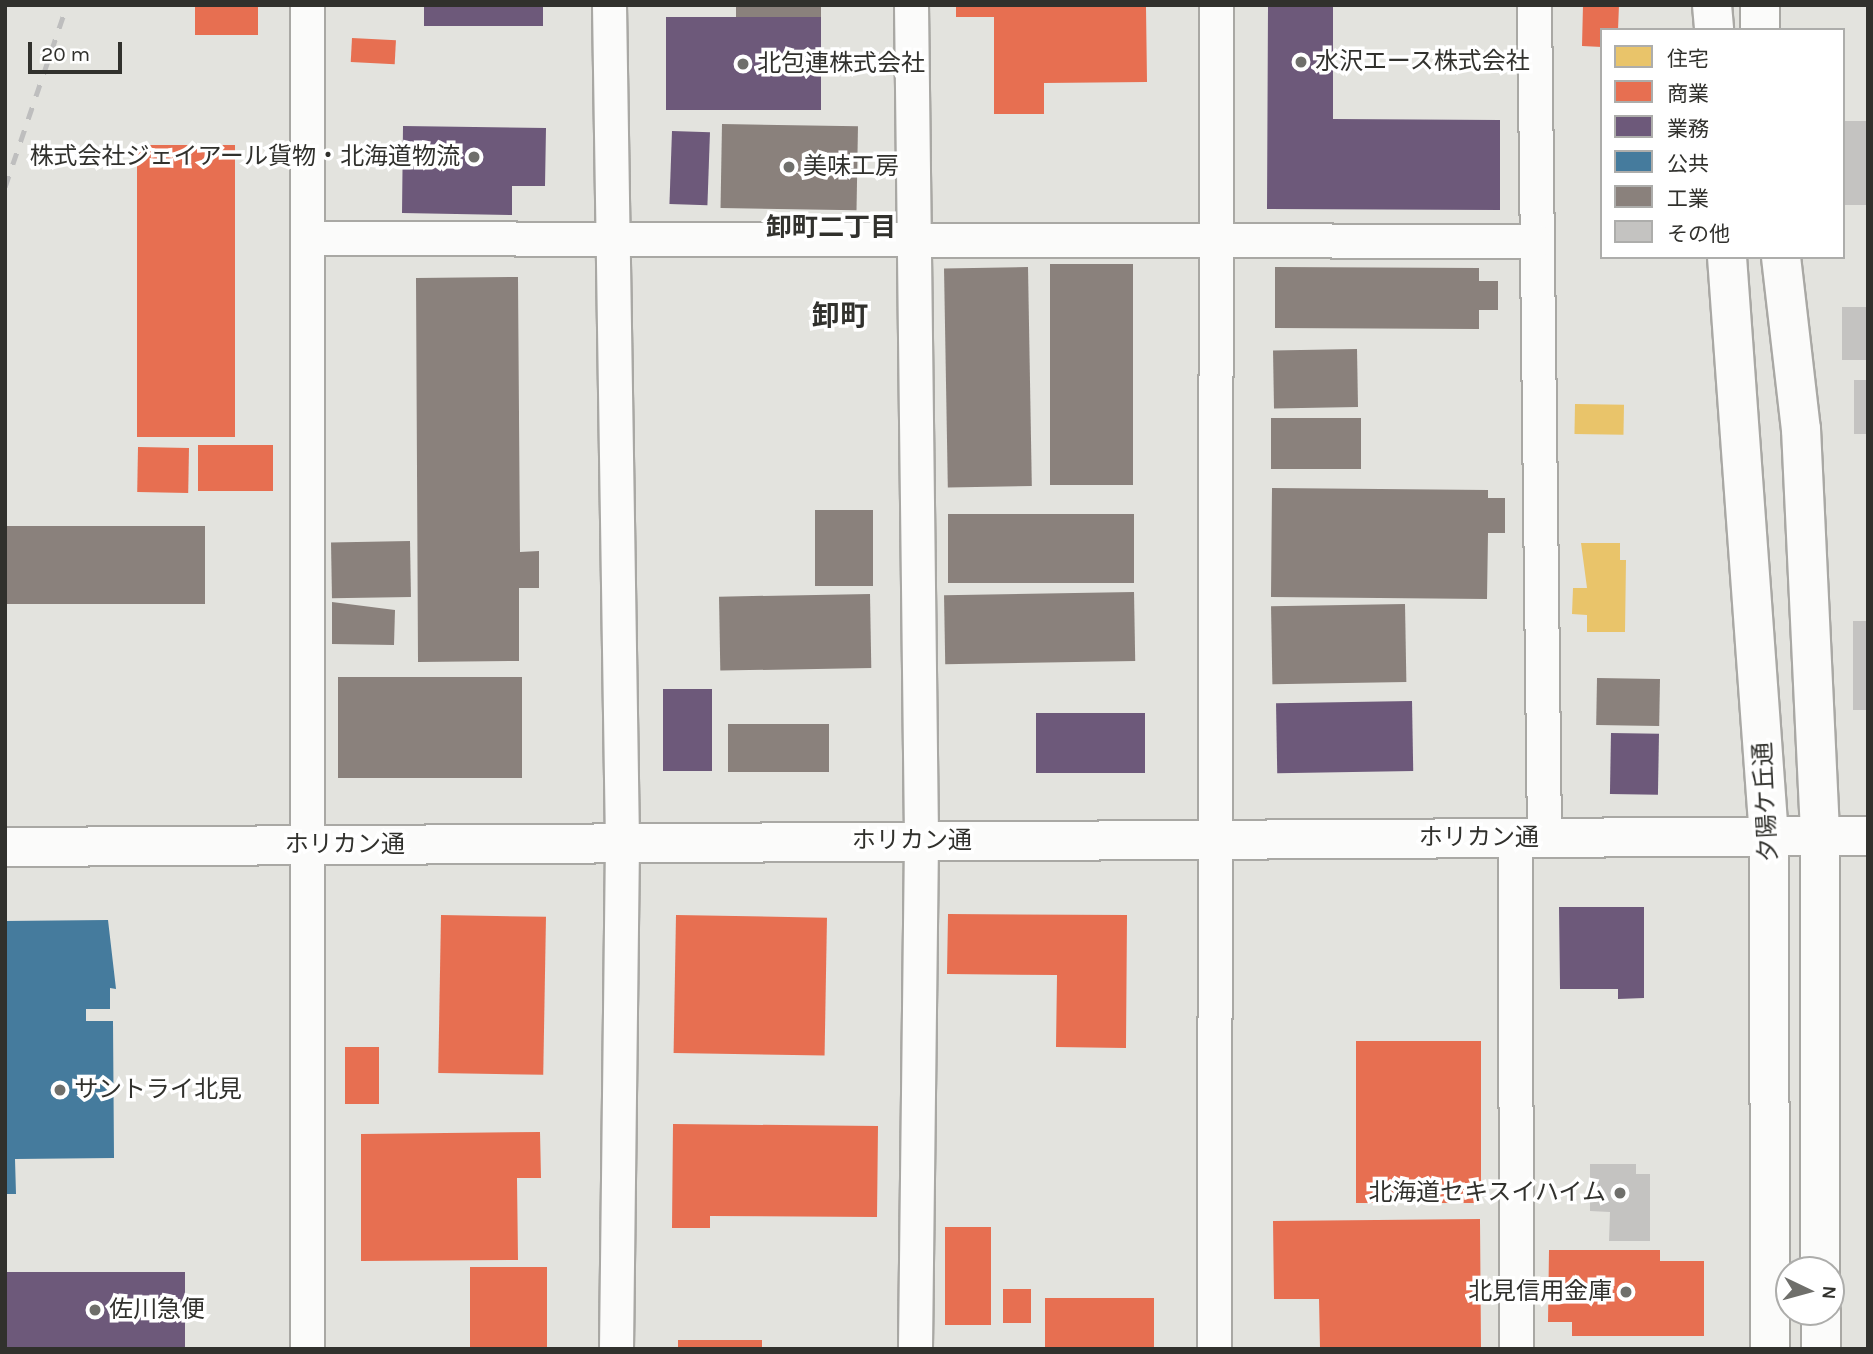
<!DOCTYPE html>
<html>
<head>
<meta charset="utf-8">
<style>
	body { margin:0 }
	#map { position:relative; width:1873px; height:1354px; overflow:hidden; background:#e3e3de; font-family:Karla,"Noto Sans JP",sans-serif }
	div>[style] { position:absolute }
	.homes>* { inset:0; background:#e9c46a; transform-origin:0 0 }
	.shops>* { inset:0; background:#e76f51; transform-origin:0 0 }
	.offices>* { inset:0; background:#6d597a; transform-origin:0 0 }
	.public>* { inset:0; background:#457b9d }
	.industry>* { inset:0; background:#8a817c; transform-origin:0 0 }
	.building>* { inset:0; background:#c4c3c1; transform-origin:0 0 }
	.roads { filter:drop-shadow(2px 0 #a9a8a4) drop-shadow(-2px 0 #a9a8a4) drop-shadow(0 2px #a9a8a4) drop-shadow(0 -2px #a9a8a4) }
	.minor>* { height:33px; margin:-16.5px; padding:0 16.5px; transform-origin:16.5px; border-radius:16.5px; background:#fbfbfa }
	.tertiary>* { height:38px; margin:-19px; padding:0 19px; transform-origin:19px; border-radius:19px; background:#fbfbfa }
	.rail>* { height:5px; margin-top:-2.5px; transform-origin:0; background:repeating-linear-gradient(90deg,#bebebe 0 12px,transparent 0 24px) }
	.dots>* { width:19px; height:19px; translate:-50% -50%; box-sizing:border-box; border:4px solid #fff; border-radius:50% }
	span { translate:-50% -50%; white-space:nowrap; text-align:center; line-height:1.15; -webkit-text-stroke:7px #fff; paint-order:stroke }
	.poi-label { font-size:24px; color:#31312d }
	.left { translate:0 -50%; text-align:left }
	.right { translate:-100% -50%; text-align:right }
	.street-label { font-size:24px; color:#31312d }
	.neighbourhood-label { font-size:26px; color:#31312d; font-weight:700 }
	.quarter-label { font-size:28px; color:#31312d; font-weight:700 }
	.frame { position:absolute; inset:0; border:7px solid #31312d; pointer-events:none }
	.legend { position:absolute; left:1600px; top:28px; width:245px; height:231px; box-sizing:border-box; background:#fff; border:2px solid #adadab; margin:0; padding:9px 12px; list-style:none; font-size:21px; color:#31312d }
	.legend li { display:flex; align-items:center; gap:14px; height:35px }
	.legend b { width:35px; border:2px solid #adadab }
	.north { position:absolute; left:1775px; top:1256px; width:70px; height:70px; box-sizing:border-box; background:#fff; border:2px solid #adadab; border-radius:50%; rotate:95deg; font-size:19px; font-weight:700; line-height:28px; text-align:center; color:#31312d }
	.north::after { content:''; display:block; margin:auto; width:24px; height:32px; background:#6f6f6b; clip-path:polygon(50% 0,100% 100%,50% 72%,0 100%) }
	.scale { position:absolute; left:28px; top:42px; width:94px; height:32px; box-sizing:border-box; border:4px solid #31312d; border-top:0; padding-left:9px; font-size:21px; line-height:24px; white-space:nowrap; color:#31312d; -webkit-text-stroke:5px #fff; paint-order:stroke }
</style>
</head>
<body>
<div id="map">
	<div class="homes">
		<div style="left:1575px;top:404px;width:49px;height:30px;rotate:1deg"></div>
		<div style="clip-path:polygon(1581px 543px,1620px 543px,1620px 560px,1626px 560px,1625px 632px,1587px 632px,1587px 615px,1572px 614px,1573px 588px,1587px 588px)"></div>
	</div>
	<div class="shops">
		<div style="left:195px;top:5px;width:63px;height:30px"></div>
		<div style="clip-path:polygon(956px 5px,1146px 7px,1147px 82px,1044px 83px,1044px 114px,994px 114px,994px 17px,956px 17px)"></div>
		<div style="clip-path:polygon(1583px 5px,1619px 5px,1618px 30px,1602px 30px,1602px 47px,1582px 46px)"></div>
		<div style="left:352px;top:38px;width:44px;height:24px;rotate:3deg"></div>
		<div style="left:137px;top:145px;width:98px;height:292px"></div>
		<div style="left:198px;top:445px;width:75px;height:46px"></div>
		<div style="left:138px;top:447px;width:51px;height:45px;rotate:1deg"></div>
		<div style="clip-path:polygon(948px 914px,1127px 915px,1126px 1048px,1056px 1047px,1057px 975px,947px 974px)"></div>
		<div style="left:441px;top:915px;width:105px;height:158px;rotate:1deg"></div>
		<div style="left:676px;top:915px;width:151px;height:138px;rotate:1deg"></div>
		<div style="left:1356px;top:1041px;width:125px;height:162px"></div>
		<div style="left:345px;top:1047px;width:34px;height:57px"></div>
		<div style="clip-path:polygon(673px 1124px,878px 1126px,877px 1217px,710px 1216px,710px 1228px,672px 1228px)"></div>
		<div style="clip-path:polygon(540px 1132px,541px 1178px,517px 1178px,518px 1260px,361px 1261px,361px 1134px)"></div>
		<div style="clip-path:polygon(1480px 1219px,1481px 1349px,1320px 1349px,1319px 1299px,1274px 1299px,1273px 1221px)"></div>
		<div style="left:945px;top:1227px;width:46px;height:98px"></div>
		<div style="clip-path:polygon(1549px 1250px,1660px 1250px,1660px 1261px,1704px 1261px,1704px 1336px,1572px 1336px,1572px 1322px,1548px 1322px)"></div>
		<div style="left:470px;top:1267px;width:77px;height:82px"></div>
		<div style="left:1003px;top:1289px;width:28px;height:34px"></div>
		<div style="left:1045px;top:1298px;width:109px;height:51px"></div>
		<div style="left:762px;top:1340px;width:9px;height:84px;rotate:90deg"></div>
	</div>
	<div class="offices">
		<div style="left:424px;top:5px;width:119px;height:21px"></div>
		<div style="clip-path:polygon(1268px 5px,1333px 5px,1333px 119px,1500px 120px,1500px 210px,1267px 209px)"></div>
		<div style="left:666px;top:17px;width:155px;height:93px"></div>
		<div style="clip-path:polygon(403px 126px,546px 128px,545px 186px,512px 186px,512px 215px,402px 213px)"></div>
		<div style="left:672px;top:131px;width:38px;height:73px;rotate:2deg"></div>
		<div style="left:663px;top:689px;width:49px;height:82px"></div>
		<div style="left:1412px;top:701px;width:70px;height:136px;rotate:89deg"></div>
		<div style="left:1036px;top:713px;width:109px;height:60px"></div>
		<div style="left:1611px;top:733px;width:48px;height:61px;rotate:1deg"></div>
		<div style="clip-path:polygon(1559px 907px,1644px 907px,1644px 998px,1618px 999px,1618px 989px,1560px 989px)"></div>
		<div style="left:5px;top:1272px;width:180px;height:77px"></div>
	</div>
	<div class="public">
		<div style="clip-path:polygon(108px 920px,116px 989px,110px 988px,110px 1009px,86px 1009px,86px 1021px,113px 1021px,114px 1158px,15px 1159px,16px 1194px,5px 1194px,5px 921px)"></div>
	</div>
	<div class="industry">
		<div style="left:736px;top:5px;width:85px;height:12px"></div>
		<div style="left:722px;top:124px;width:136px;height:84px;rotate:1deg"></div>
		<div style="left:1050px;top:264px;width:83px;height:221px"></div>
		<div style="left:1028px;top:267px;width:219px;height:84px;rotate:89deg"></div>
		<div style="clip-path:polygon(1275px 267px,1479px 268px,1479px 281px,1498px 281px,1498px 310px,1479px 310px,1479px 329px,1275px 328px)"></div>
		<div style="clip-path:polygon(518px 277px,520px 552px,539px 551px,539px 588px,519px 588px,519px 661px,418px 662px,416px 278px)"></div>
		<div style="left:1357px;top:349px;width:58px;height:84px;rotate:89deg"></div>
		<div style="left:1361px;top:418px;width:51px;height:90px;rotate:90deg"></div>
		<div style="clip-path:polygon(1272px 488px,1488px 490px,1488px 498px,1505px 498px,1505px 533px,1488px 533px,1487px 599px,1271px 597px)"></div>
		<div style="left:815px;top:510px;width:58px;height:76px"></div>
		<div style="left:948px;top:514px;width:186px;height:69px"></div>
		<div style="left:205px;top:526px;width:78px;height:200px;rotate:90deg"></div>
		<div style="left:410px;top:541px;width:56px;height:79px;rotate:89deg"></div>
		<div style="left:1134px;top:592px;width:69px;height:190px;rotate:89deg"></div>
		<div style="left:870px;top:594px;width:74px;height:151px;rotate:89deg"></div>
		<div style="clip-path:polygon(332px 602px,395px 610px,394px 645px,332px 644px)"></div>
		<div style="left:1405px;top:604px;width:78px;height:134px;rotate:89deg"></div>
		<div style="left:338px;top:677px;width:184px;height:101px"></div>
		<div style="left:1597px;top:678px;width:63px;height:47px;rotate:1deg"></div>
		<div style="left:728px;top:724px;width:101px;height:48px"></div>
	</div>
	<div class="building">
		<div style="left:1868px;top:121px;width:84px;height:25px;rotate:90deg"></div>
		<div style="left:1842px;top:307px;width:26px;height:53px"></div>
		<div style="left:1854px;top:380px;width:14px;height:54px"></div>
		<div style="left:1853px;top:621px;width:15px;height:89px"></div>
		<div style="clip-path:polygon(1590px 1164px,1636px 1164px,1636px 1174px,1650px 1174px,1650px 1241px,1609px 1241px,1610px 1212px,1590px 1211px)"></div>
	</div>
	<div class="roads">
		<div class="minor">
			<div style="left:609px;top:5px;width:838px;rotate:89.11deg"></div>
			<div style="left:622px;top:843px;width:506px;rotate:90.68deg"></div>
			<div style="left:911px;top:5px;width:836px;rotate:89.31deg"></div>
			<div style="left:921px;top:841px;width:508px;rotate:90.68deg"></div>
			<div style="left:1534px;top:5px;width:833px;rotate:89.31deg"></div>
			<div style="left:308px;top:238px;width:1227px;rotate:0.14deg"></div>
			<div style="left:1515px;top:838px;width:511px;rotate:89.89deg"></div>
			<div style="left:307px;top:1349px;width:1344px;rotate:-90deg"></div>
			<div style="left:1214px;top:1349px;width:1344px;rotate:-89.91deg"></div>
		</div>
		<div class="tertiary">
			<div style="left:1712px;top:5px;width:25px;rotate:85deg"></div>
			<div style="left:1760px;top:5px;width:25px;rotate:90deg"></div>
			<div style="left:1727px;top:257px;width:582px;rotate:85.86deg"></div>
			<div style="left:1769px;top:837px;width:512px;rotate:89.89deg"></div>
			<div style="left:1781px;top:257px;width:173px;rotate:83.4deg"></div>
			<div style="left:1801px;top:429px;width:408px;rotate:87.3deg"></div>
			<div style="left:1820px;top:837px;width:433px;rotate:90deg"></div>
			<div style="left:5px;top:847px;width:1863px;rotate:-0.34deg"></div>
			<div style="left:1821px;top:1312px;width:37px;rotate:90deg"></div>
		</div>
	</div>
	<div class="rail">
		<div style="left:5px;top:187px;width:192px;rotate:-71.2deg"></div>
	</div>
	<div class="dots">
		<div style="left:1301px;top:62px;background:#6f6f6b"></div>
		<div style="left:743px;top:64px;background:#6f6f6b"></div>
		<div style="left:474px;top:157px;background:#6f6f6b"></div>
		<div style="left:789px;top:167px;background:#6f6f6b"></div>
		<div style="left:60px;top:1090px;background:#6f6f6b"></div>
		<div style="left:1620px;top:1193px;background:#6f6f6b"></div>
		<div style="left:1626px;top:1292px;background:#6f6f6b"></div>
		<div style="left:95px;top:1310px;background:#6f6f6b"></div>
	</div>
	<div class="poi-label">
		<span class="left" style="left:1315px;top:62px">水沢エース株式会社</span>
		<span class="left" style="left:757px;top:64px">北包連株式会社</span>
		<span class="right" style="left:460px;top:157px">株式会社ジェイアール貨物・北海道物流</span>
		<span class="left" style="left:803px;top:167px">美味工房</span>
		<span class="left" style="left:74px;top:1090px">サントライ北見</span>
		<span class="right" style="left:1606px;top:1193px">北海道セキスイハイム</span>
		<span class="right" style="left:1612px;top:1292px">北見信用金庫</span>
		<span class="left" style="left:109px;top:1310px">佐川急便</span>
	</div>
	<div class="street-label">
		<span style="left:1766px;top:802px;rotate:-93deg">夕陽ケ丘通</span>
		<span style="left:1479px;top:838px">ホリカン通</span>
		<span style="left:912px;top:841px">ホリカン通</span>
		<span style="left:345px;top:845px">ホリカン通</span>
	</div>
	<div class="neighbourhood-label">
		<span style="left:831px;top:228px">卸町二丁目</span>
	</div>
	<div class="quarter-label">
		<span style="left:840px;top:316px">卸町</span>
	</div>
	<div class="frame"></div>
	<ul class="legend">
	<li><b style="height:19px;background:#e9c46a"></b>住宅</li>
	<li><b style="height:19px;background:#e76f51"></b>商業</li>
	<li><b style="height:19px;background:#6d597a"></b>業務</li>
	<li><b style="height:19px;background:#457b9d"></b>公共</li>
	<li><b style="height:19px;background:#8a817c"></b>工業</li>
	<li><b style="height:19px;background:#c4c3c1"></b>その他</li>
	</ul>
	<div class="north">N</div>
	<div class="scale">20 m</div>
</div>
</body>
</html>
